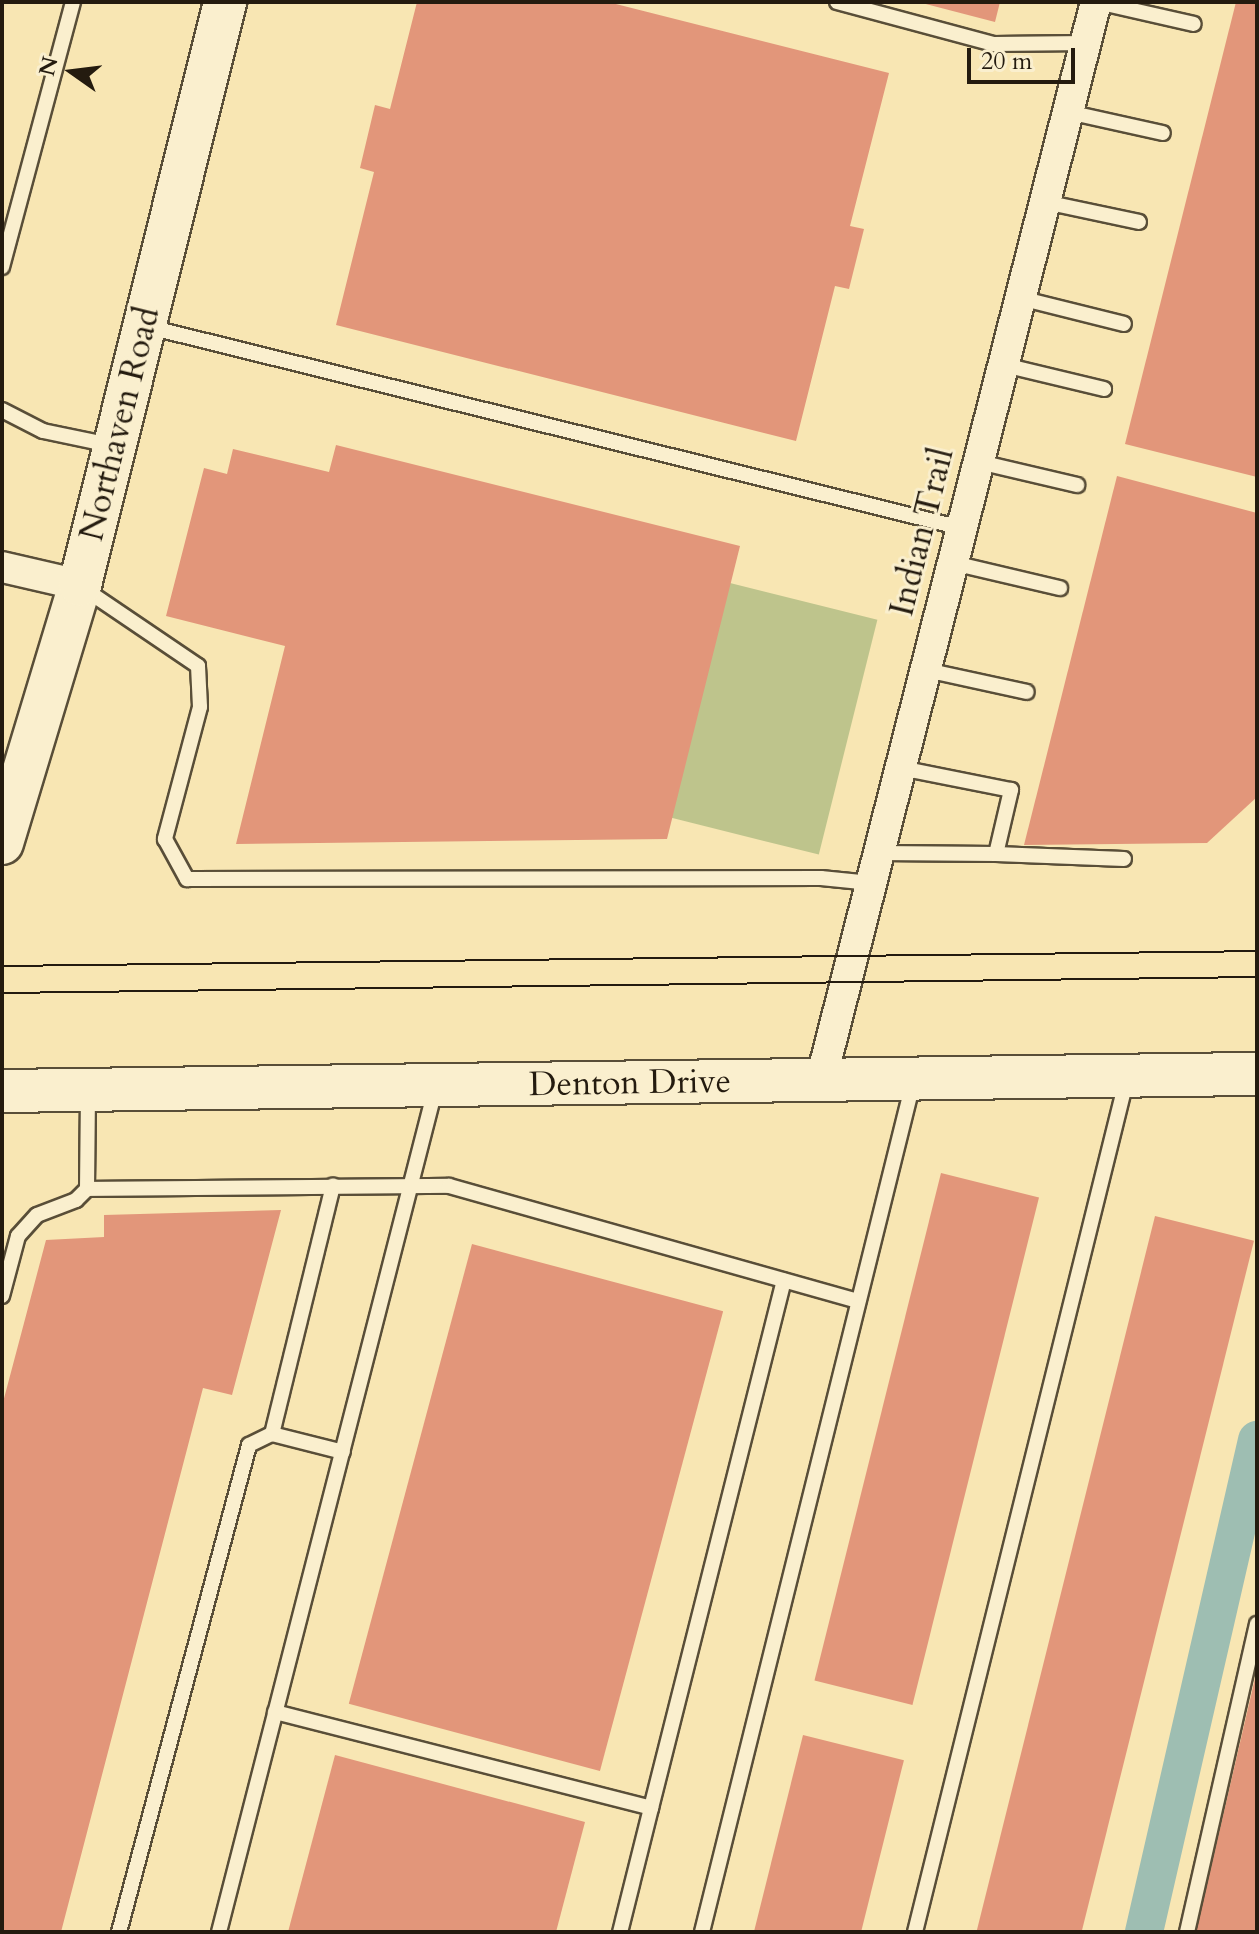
<!DOCTYPE html>
<html>
<head>
<meta charset="utf-8">
<style>
	body { margin:0 }
	#map { position:relative; width:1259px; height:1934px; overflow:hidden; background:#f8e6b3; font-family:Cardo,serif }
	div>[style] { position:absolute }
	.green>* { inset:0; background:#bec48c; transform-origin:0 0 }
	.canal>* { height:38px; margin:-19px; padding:0 19px; transform-origin:19px; border-radius:19px; background:#9ebeb2 }
	.building>* { inset:0; background:#e2967a; transform-origin:0 0 }
	.roads { filter:drop-shadow(2px 0 #594e38) drop-shadow(-2px 0 #594e38) drop-shadow(0 2px #594e38) drop-shadow(0 -2px #594e38) }
	.lane>* { height:14px; margin:-7px; padding:0 7px; transform-origin:7px; border-radius:7px; background:#faefce }
	.street>* { height:30px; margin:-15px; padding:0 15px; transform-origin:15px; border-radius:15px; background:#faefce }
	.secondary>* { height:42px; margin:-21px; padding:0 21px; transform-origin:21px; border-radius:21px; background:#faefce }
	.tram>* { height:2px; margin:-1px; padding:0 1px; transform-origin:1px; border-radius:1px; background:#241b0f }
	span { translate:-50% -50%; white-space:nowrap; text-align:center; line-height:1.15; -webkit-text-stroke:6px #faefce; paint-order:stroke }
	.street-label { font-size:34px; color:#241b0f }
	.frame { position:absolute; inset:0; border:4px solid #241b0f; pointer-events:none }
	.north { position:absolute; left:32px; top:32px; width:80px; height:80px; -webkit-text-stroke:6px #faefce; paint-order:stroke; rotate:284deg; font-size:22px; font-weight:700; line-height:32px; text-align:center; color:#241b0f }
	.north::after { content:''; display:block; margin:auto; width:28px; height:36px; background:#241b0f; clip-path:polygon(50% 0,100% 100%,50% 72%,0 100%) }
	.scale { position:absolute; left:967px; top:48px; width:108px; height:36px; box-sizing:border-box; border:4px solid #241b0f; border-top:0; padding-left:10px; font-size:24px; line-height:28px; white-space:nowrap; color:#241b0f; -webkit-text-stroke:6px #faefce; paint-order:stroke }
</style>
</head>
<body>
<div id="map">
	<div class="green">
		<div style="left:726px;top:582px;width:156px;height:242px;rotate:14deg"></div>
	</div>
	<div class="canal">
		<div style="left:1144px;top:1932px;width:505px;rotate:-77.06deg"></div>
	</div>
	<div class="building">
		<div style="clip-path:polygon(417px 2px,608px 2px,889px 73px,850px 226px,864px 229px,849px 289px,835px 286px,796px 441px,336px 325px,374px 172px,360px 168px,375px 105px,390px 109px)"></div>
		<div style="clip-path:polygon(918px 2px,1000px 2px,995px 22px)"></div>
		<div style="clip-path:polygon(1236px 2px,1257px 2px,1257px 477px,1125px 444px)"></div>
		<div style="clip-path:polygon(336px 445px,740px 546px,667px 839px,236px 844px,285px 646px,166px 616px,204px 468px,227px 474px,233px 449px,329px 472px)"></div>
		<div style="clip-path:polygon(1117px 476px,1257px 513px,1257px 797px,1207px 843px,1024px 845px)"></div>
		<div style="left:941px;top:1173px;width:101px;height:523px;rotate:14deg"></div>
		<div style="clip-path:polygon(281px 1210px,232px 1395px,203px 1388px,61px 1932px,2px 1932px,2px 1406px,46px 1240px,104px 1237px,104px 1215px)"></div>
		<div style="left:1155px;top:1216px;width:102px;height:738px;rotate:14deg"></div>
		<div style="left:472px;top:1244px;width:260px;height:476px;rotate:15deg"></div>
		<div style="clip-path:polygon(1256px 1674px,1257px 1932px,1196px 1932px)"></div>
		<div style="left:803px;top:1735px;width:104px;height:203px;rotate:14deg"></div>
		<div style="clip-path:polygon(335px 1755px,585px 1822px,556px 1932px,288px 1932px)"></div>
	</div>
	<div class="roads">
		<div class="lane">
			<div style="left:837px;top:2px;width:163px;rotate:15deg"></div>
			<div style="left:994px;top:44px;width:92px;rotate:-0.6deg"></div>
			<div style="left:1097px;top:2px;width:99px;rotate:12.8deg"></div>
			<div style="left:1068px;top:112px;width:97px;rotate:12.5deg"></div>
			<div style="left:1045px;top:202px;width:96px;rotate:12deg"></div>
			<div style="left:2px;top:267px;width:274px;rotate:-75deg"></div>
			<div style="left:1020px;top:298px;width:107px;rotate:14deg"></div>
			<div style="left:149px;top:327px;width:837px;rotate:13.89deg"></div>
			<div style="left:1004px;top:365px;width:103px;rotate:13.5deg"></div>
			<div style="left:2px;top:410px;width:46px;rotate:27.1deg"></div>
			<div style="left:43px;top:431px;width:68px;rotate:11.8deg"></div>
			<div style="left:979px;top:462px;width:101px;rotate:13.2deg"></div>
			<div style="left:953px;top:563px;width:110px;rotate:13.2deg"></div>
			<div style="left:83px;top:588px;width:139px;rotate:34.1deg"></div>
			<div style="left:198px;top:666px;width:41px;rotate:87.2deg"></div>
			<div style="left:200px;top:707px;width:137px;rotate:104.9deg"></div>
			<div style="left:165px;top:839px;width:46px;rotate:61.2deg"></div>
			<div style="left:187px;top:879px;width:634px;rotate:-0.09deg"></div>
			<div style="left:821px;top:878px;width:50px;rotate:5.7deg"></div>
			<div style="left:926px;top:670px;width:103px;rotate:12.3deg"></div>
			<div style="left:879px;top:853px;width:117px;rotate:0.5deg"></div>
			<div style="left:996px;top:854px;width:66px;rotate:-76.8deg"></div>
			<div style="left:1011px;top:790px;width:112px;rotate:-168.7deg"></div>
			<div style="left:996px;top:854px;width:128px;rotate:2.2deg"></div>
			<div style="left:87px;top:1189px;width:362px;rotate:-0.5deg"></div>
			<div style="left:449px;top:1186px;width:425px;rotate:15.7deg"></div>
			<div style="left:2px;top:1296px;width:62px;rotate:-75.1deg"></div>
			<div style="left:18px;top:1236px;width:28px;rotate:-48deg"></div>
			<div style="left:37px;top:1215px;width:42px;rotate:-21deg"></div>
			<div style="left:76px;top:1200px;width:16px;rotate:-45deg"></div>
			<div style="left:87px;top:1189px;width:96px;rotate:-89.4deg"></div>
			<div style="left:272px;top:1434px;width:256px;rotate:-76.2deg"></div>
			<div style="left:275px;top:1712px;width:388px;rotate:14.3deg"></div>
			<div style="left:651px;top:1808px;width:128px;rotate:104deg"></div>
			<div style="left:651px;top:1808px;width:544px;rotate:-75.86deg"></div>
			<div style="left:119px;top:1932px;width:504px;rotate:-75.05deg"></div>
			<div style="left:249px;top:1445px;width:25px;rotate:-26deg"></div>
			<div style="left:272px;top:1434px;width:73px;rotate:14.2deg"></div>
			<div style="left:219px;top:1932px;width:869px;rotate:-75.61deg"></div>
			<div style="left:702px;top:1932px;width:875px;rotate:-76.04deg"></div>
			<div style="left:915px;top:1932px;width:880px;rotate:-76.06deg"></div>
			<div style="left:1187px;top:1932px;width:316px;rotate:-77.2deg"></div>
		</div>
		<div class="street">
			<div style="left:2px;top:567px;width:80px;rotate:13deg"></div>
			<div style="left:821px;top:1080px;width:1113px;rotate:-75.69deg"></div>
		</div>
		<div class="secondary">
			<div style="left:2px;top:843px;width:270px;rotate:-73.2deg"></div>
			<div style="left:80px;top:585px;width:601px;rotate:-76.03deg"></div>
			<div style="left:2px;top:1091px;width:1255px;rotate:-0.78deg"></div>
		</div>
	</div>
	<div class="tram">
		<div style="left:2px;top:966px;width:1255px;rotate:-0.68deg"></div>
		<div style="left:2px;top:993px;width:1255px;rotate:-0.73deg"></div>
	</div>
	<div class="street-label">
		<span style="left:120px;top:424px;rotate:-76deg">Northaven Road</span>
		<span style="left:922px;top:532px;rotate:-76deg">Indian Trail</span>
		<span style="left:630px;top:1083px;rotate:-1deg">Denton Drive</span>
	</div>
	<div class="frame"></div>
	<div class="north">N</div>
	<div class="scale">20 m</div>
</div>
</body>
</html>
